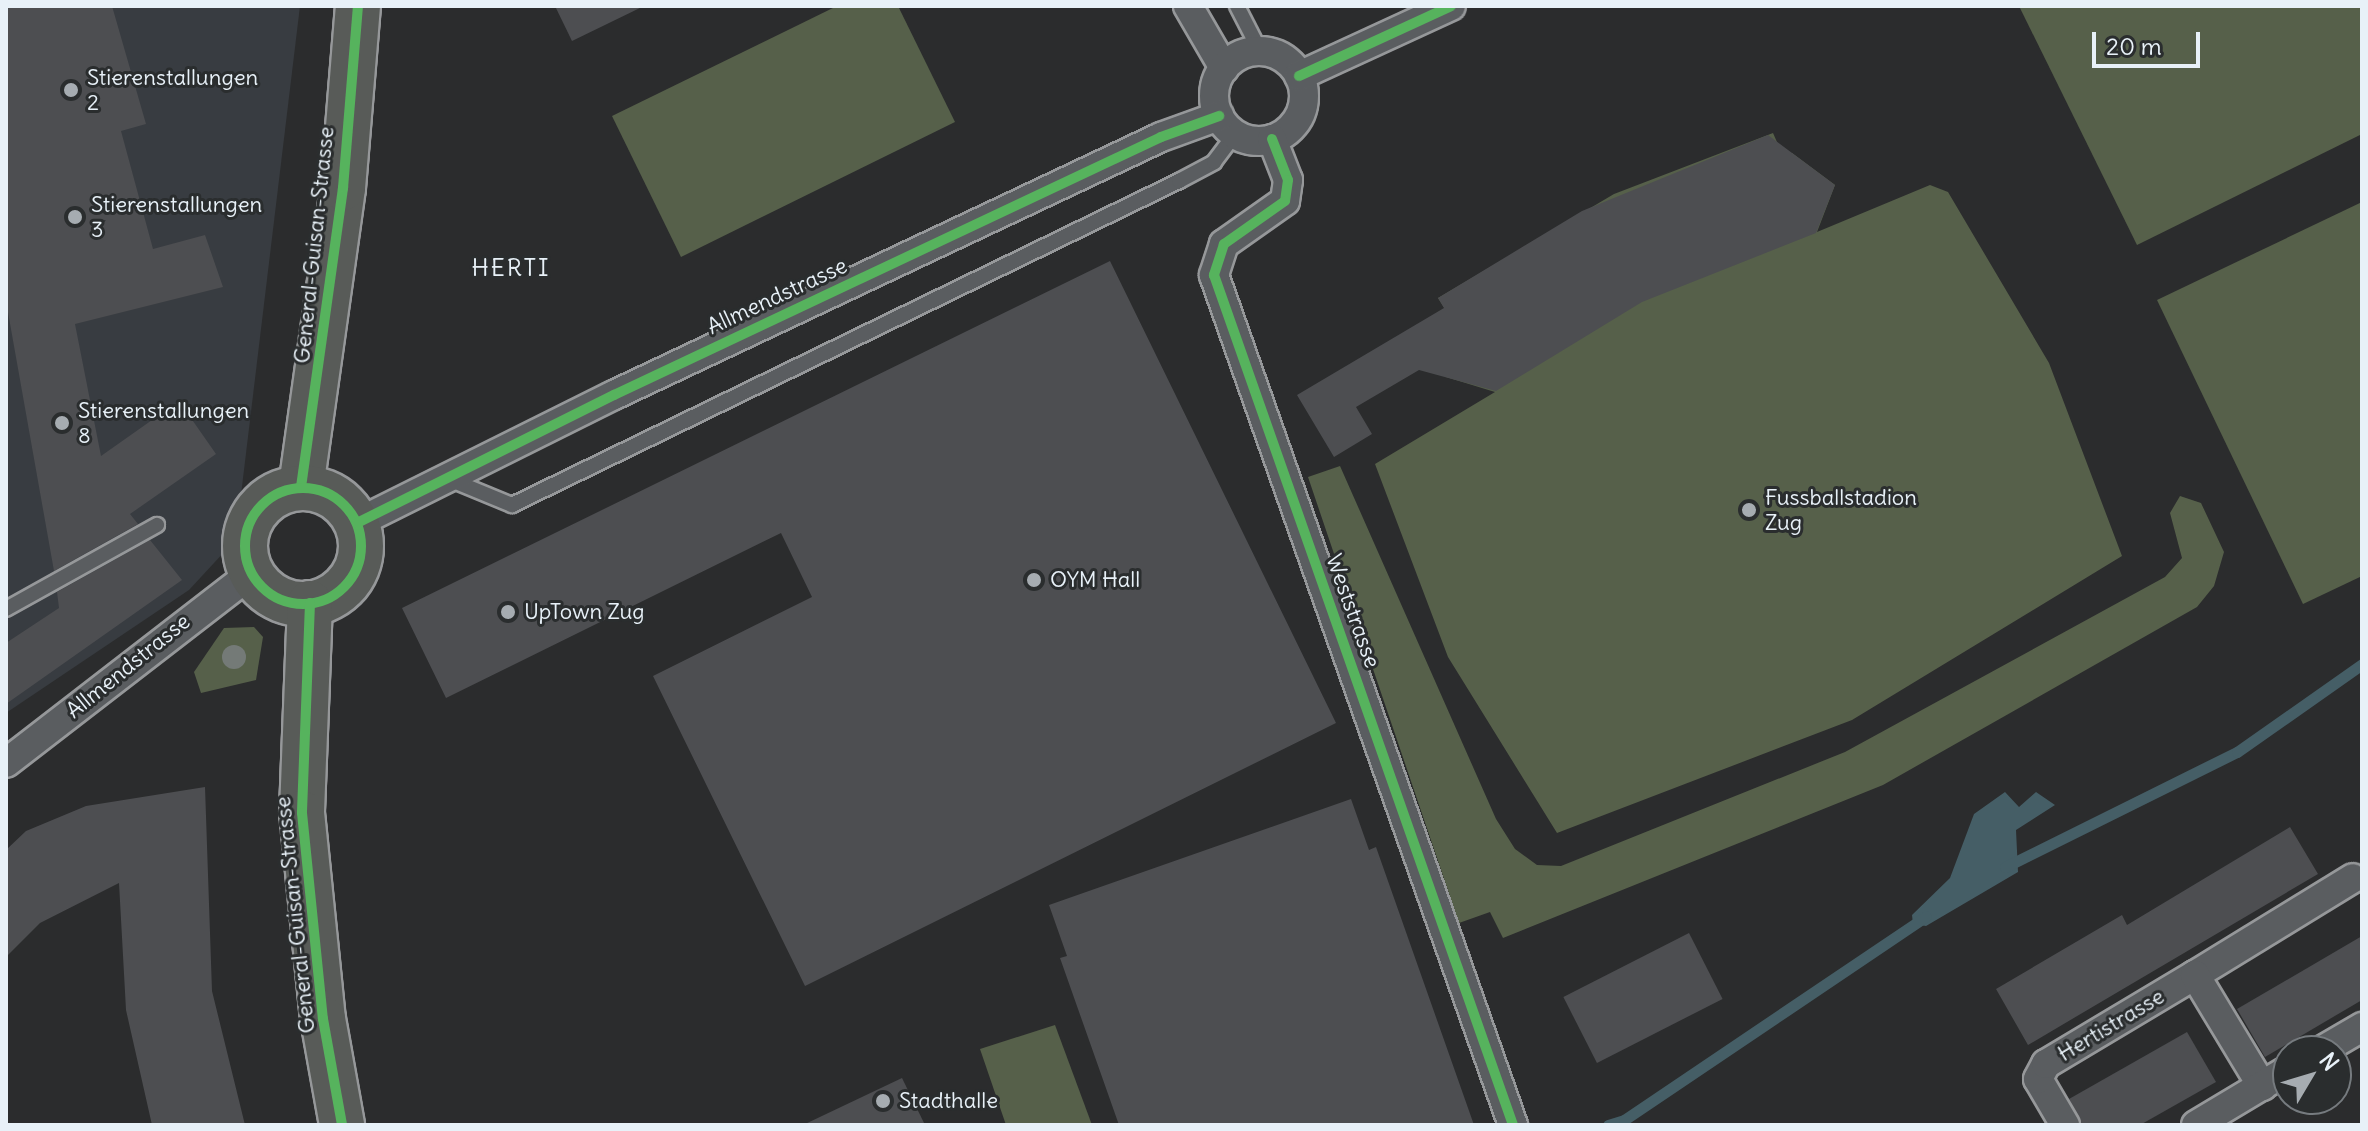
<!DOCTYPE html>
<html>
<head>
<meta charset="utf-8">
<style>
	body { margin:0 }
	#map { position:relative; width:2368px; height:1131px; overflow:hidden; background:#2b2c2d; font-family:Delius,sans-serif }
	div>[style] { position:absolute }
	.built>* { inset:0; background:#383c41 }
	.green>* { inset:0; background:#56604a }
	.water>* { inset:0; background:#455e66 }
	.stream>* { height:11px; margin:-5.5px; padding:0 5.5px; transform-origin:5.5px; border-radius:5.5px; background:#455e66 }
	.building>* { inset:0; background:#4d4e51; transform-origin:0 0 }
	.roads { filter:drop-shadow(2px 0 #96989a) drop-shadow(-2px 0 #96989a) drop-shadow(0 2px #96989a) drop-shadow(0 -2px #96989a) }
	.lane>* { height:14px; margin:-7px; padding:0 7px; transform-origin:7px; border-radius:7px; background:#5a5d60 }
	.street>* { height:28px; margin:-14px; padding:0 14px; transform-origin:14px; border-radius:14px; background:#5a5d60 }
	.street>.ring { margin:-14px; padding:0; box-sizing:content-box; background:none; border:28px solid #5a5d60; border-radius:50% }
	.primary>* { height:44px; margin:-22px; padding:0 22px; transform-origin:22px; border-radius:22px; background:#585b58 }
	.primary>.ring { margin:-22px; padding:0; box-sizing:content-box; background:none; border:44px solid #585b58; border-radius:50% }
	.cycleway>* { height:10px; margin:-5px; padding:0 5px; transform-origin:5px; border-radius:5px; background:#56b35d }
	.cycleway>.ring { margin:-5px; padding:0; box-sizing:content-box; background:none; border:10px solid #56b35d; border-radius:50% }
	.trees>* { width:24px; height:24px; margin:-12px; border-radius:50%; background:#747a77 }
	.dots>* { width:22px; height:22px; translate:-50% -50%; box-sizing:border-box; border:4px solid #2a2d2e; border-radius:50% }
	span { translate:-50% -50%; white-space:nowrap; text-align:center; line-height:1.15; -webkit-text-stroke:6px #2a2d2e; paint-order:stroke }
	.poi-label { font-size:22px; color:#e8f1f8 }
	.left { translate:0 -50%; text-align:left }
	.street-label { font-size:22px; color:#e8f1f8 }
	.neighbourhood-label { font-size:24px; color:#e8f1f8; letter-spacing:2px }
	.frame { position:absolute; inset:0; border:8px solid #e8f1f8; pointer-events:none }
	.north { position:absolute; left:2272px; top:1035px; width:80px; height:80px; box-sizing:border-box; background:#2a2d2e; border:2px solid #767b7f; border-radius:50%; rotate:52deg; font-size:22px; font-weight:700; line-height:32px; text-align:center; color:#e8f1f8 }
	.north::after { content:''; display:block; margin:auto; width:28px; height:36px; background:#a6acb1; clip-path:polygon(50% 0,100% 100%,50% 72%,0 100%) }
	.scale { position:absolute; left:2092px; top:32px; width:108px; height:36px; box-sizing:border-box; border:4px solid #e8f1f8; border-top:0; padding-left:10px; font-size:24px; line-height:28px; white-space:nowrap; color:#e8f1f8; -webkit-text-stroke:6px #2a2d2e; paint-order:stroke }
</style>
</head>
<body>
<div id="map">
	<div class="built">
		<div style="clip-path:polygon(6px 6px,300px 6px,240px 503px,226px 550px,189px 590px,6px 713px)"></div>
	</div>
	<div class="green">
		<div style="clip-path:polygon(837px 6px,898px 6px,955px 122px,681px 257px,612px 116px)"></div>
		<div style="clip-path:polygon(2019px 6px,2362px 6px,2362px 134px,2137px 245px)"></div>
		<div style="clip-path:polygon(1773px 133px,1783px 156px,1792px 153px,1835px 185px,1817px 232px,1930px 185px,1948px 192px,2049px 363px,2122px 556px,1852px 720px,1557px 833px,1448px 657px,1375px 464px,1495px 392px,1446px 377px,1456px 326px,1438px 298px,1614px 194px)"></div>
		<div style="clip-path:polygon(2362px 202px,2362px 576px,2303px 604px,2157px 300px)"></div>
		<div style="clip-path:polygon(1340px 466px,1496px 819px,1515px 849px,1537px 865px,1561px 866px,1845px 752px,2165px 577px,2182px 558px,2170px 513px,2180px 496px,2201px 503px,2224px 552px,2214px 586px,2197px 607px,1883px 785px,1503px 938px,1490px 912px,1459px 923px,1308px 477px)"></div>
		<div style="clip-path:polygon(254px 627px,263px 637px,256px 680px,201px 693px,194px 672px,224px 628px)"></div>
		<div style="clip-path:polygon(1055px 1025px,1092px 1125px,1006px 1125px,980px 1049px)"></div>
	</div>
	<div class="water">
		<div style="clip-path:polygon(2005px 792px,2019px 807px,2036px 792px,2055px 805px,2016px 830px,2018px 872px,1926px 926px,1913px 924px,1912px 915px,1950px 878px,1974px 814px)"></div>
	</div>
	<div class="stream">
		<div style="left:2005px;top:867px;width:259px;rotate:-26.4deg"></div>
		<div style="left:2237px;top:752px;width:153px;rotate:-35.1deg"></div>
		<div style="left:1608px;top:1125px;width:17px;rotate:-17deg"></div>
		<div style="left:1624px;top:1120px;width:364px;rotate:-34deg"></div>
	</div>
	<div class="building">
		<div style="clip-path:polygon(6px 6px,112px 6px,146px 124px,121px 131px,153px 249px,205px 235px,223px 287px,75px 324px,101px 456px,179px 401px,216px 454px,130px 514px,138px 524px,54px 571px,6px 301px)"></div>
		<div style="clip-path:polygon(555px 6px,644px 6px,572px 41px)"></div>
		<div style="clip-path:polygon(1768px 135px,1835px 185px,1816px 233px,1642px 302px,1496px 391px,1419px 370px,1356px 407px,1372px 434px,1334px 457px,1297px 395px,1444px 308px,1438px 298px,1582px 211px)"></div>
		<div style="clip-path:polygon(1110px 261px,1336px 723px,805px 986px,653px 676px,812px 597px,781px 533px,446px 698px,402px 608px)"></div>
		<div style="clip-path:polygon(150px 540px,182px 580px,6px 704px,6px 643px,59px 608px,57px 592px)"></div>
		<div style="clip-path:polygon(205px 787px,212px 991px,245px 1125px,152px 1125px,126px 1010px,119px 883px,40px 923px,6px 957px,6px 850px,26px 831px,86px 806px)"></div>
		<div style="clip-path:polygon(1351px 799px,1369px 850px,1376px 847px,1474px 1125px,1119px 1125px,1060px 958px,1067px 956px,1049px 905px)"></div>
		<div style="clip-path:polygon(2290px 827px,2318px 874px,2028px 1045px,1996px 989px,2122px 915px,2127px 925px)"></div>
		<div style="left:1689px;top:933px;width:74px;height:141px;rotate:63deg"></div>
		<div style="clip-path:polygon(2362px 936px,2362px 1000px,2265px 1057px,2237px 1009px)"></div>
		<div style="clip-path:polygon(2187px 1032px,2216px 1082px,2140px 1125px,2082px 1125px,2069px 1099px)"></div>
		<div style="clip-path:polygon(902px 1078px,925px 1125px,803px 1125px)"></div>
	</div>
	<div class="roads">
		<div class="lane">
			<div style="left:1237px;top:6px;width:51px;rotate:62.9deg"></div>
			<div style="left:451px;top:480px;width:66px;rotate:22.3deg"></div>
			<div style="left:512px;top:505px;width:742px;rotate:-25.91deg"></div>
			<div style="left:1179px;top:181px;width:40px;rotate:-28deg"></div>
			<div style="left:1214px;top:162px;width:35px;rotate:-53deg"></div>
			<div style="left:6px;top:609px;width:173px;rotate:-29.1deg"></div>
		</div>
		<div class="street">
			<div style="left:1188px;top:6px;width:72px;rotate:59.9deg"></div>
			<div class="ring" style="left:1214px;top:51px;width:62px;height:62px"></div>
			<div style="left:1299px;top:76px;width:167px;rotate:-24.7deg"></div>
			<div style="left:1272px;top:139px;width:44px;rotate:68.7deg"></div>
			<div style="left:1288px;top:180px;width:21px;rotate:98deg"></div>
			<div style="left:1285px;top:201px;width:75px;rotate:144.8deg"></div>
			<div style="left:1224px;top:244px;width:33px;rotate:108deg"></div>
			<div style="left:1214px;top:275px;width:901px;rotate:70.62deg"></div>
			<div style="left:357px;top:523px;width:287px;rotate:-26.5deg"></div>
			<div style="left:614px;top:395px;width:605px;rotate:-25.25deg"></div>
			<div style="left:1161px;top:137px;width:62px;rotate:-19.9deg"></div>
			<div style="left:6px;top:763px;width:311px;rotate:-37.7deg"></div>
			<div style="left:2195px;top:975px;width:185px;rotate:-31.5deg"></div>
			<div style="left:2321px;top:1051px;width:48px;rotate:-30.3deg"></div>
			<div style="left:2065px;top:1125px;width:53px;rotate:-120.4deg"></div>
			<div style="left:2038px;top:1079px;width:17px;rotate:-62deg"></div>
			<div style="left:2046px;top:1064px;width:174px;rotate:-30.9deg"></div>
			<div style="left:2195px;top:975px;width:130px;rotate:58.9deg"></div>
			<div style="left:2196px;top:1125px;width:107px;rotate:-30.9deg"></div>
		</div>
		<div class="primary">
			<div style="left:301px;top:487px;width:302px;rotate:-82deg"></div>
			<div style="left:343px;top:188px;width:183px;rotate:-85.3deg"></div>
			<div class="ring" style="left:245px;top:488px;width:72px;height:72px"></div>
			<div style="left:310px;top:603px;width:210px;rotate:92.2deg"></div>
			<div style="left:302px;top:813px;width:207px;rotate:84.2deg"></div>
			<div style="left:323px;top:1019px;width:108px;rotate:79.8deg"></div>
		</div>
	</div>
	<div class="cycleway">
		<div style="left:1299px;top:76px;width:167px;rotate:-24.7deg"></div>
		<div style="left:1272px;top:139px;width:44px;rotate:68.7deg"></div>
		<div style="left:1288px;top:180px;width:21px;rotate:98deg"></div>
		<div style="left:1285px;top:201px;width:75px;rotate:144.8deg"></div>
		<div style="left:1224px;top:244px;width:33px;rotate:108deg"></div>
		<div style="left:1214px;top:275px;width:901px;rotate:70.62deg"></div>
		<div style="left:301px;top:487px;width:302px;rotate:-82deg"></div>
		<div style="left:343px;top:188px;width:183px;rotate:-85.3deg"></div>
		<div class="ring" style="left:245px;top:488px;width:106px;height:106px"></div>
		<div style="left:357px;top:523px;width:287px;rotate:-26.5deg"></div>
		<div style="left:614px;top:395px;width:605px;rotate:-25.25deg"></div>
		<div style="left:1161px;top:137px;width:62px;rotate:-19.9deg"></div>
		<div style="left:310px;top:603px;width:210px;rotate:92.2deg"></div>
		<div style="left:302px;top:813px;width:207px;rotate:84.2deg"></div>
		<div style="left:323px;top:1019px;width:108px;rotate:79.8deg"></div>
	</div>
	<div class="trees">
		<div style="left:234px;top:657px"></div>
	</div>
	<div class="dots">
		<div style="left:71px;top:90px;background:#a6acb1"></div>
		<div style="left:75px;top:217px;background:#a6acb1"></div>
		<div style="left:62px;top:423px;background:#a6acb1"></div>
		<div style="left:1749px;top:510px;background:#a6acb1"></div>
		<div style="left:1034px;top:580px;background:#a6acb1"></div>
		<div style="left:508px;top:612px;background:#a6acb1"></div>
		<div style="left:883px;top:1101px;background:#a6acb1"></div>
	</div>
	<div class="poi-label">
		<span class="left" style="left:87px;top:90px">Stierenstallungen<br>2</span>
		<span class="left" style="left:91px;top:217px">Stierenstallungen<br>3</span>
		<span class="left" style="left:78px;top:423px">Stierenstallungen<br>8</span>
		<span class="left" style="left:1765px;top:510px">Fussballstadion<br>Zug</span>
		<span class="left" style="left:1050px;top:580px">OYM Hall</span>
		<span class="left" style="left:524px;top:612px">UpTown Zug</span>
		<span class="left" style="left:899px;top:1101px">Stadthalle</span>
	</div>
	<div class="street-label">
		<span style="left:314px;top:245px;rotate:-84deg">General-Guisan-Strasse</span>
		<span style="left:777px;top:296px;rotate:-25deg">Allmendstrasse</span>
		<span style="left:1353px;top:611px;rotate:70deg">Weststrasse</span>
		<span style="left:128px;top:666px;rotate:-39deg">Allmendstrasse</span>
		<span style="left:295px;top:915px;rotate:-96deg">General-Guisan-Strasse</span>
		<span style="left:2111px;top:1025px;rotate:-31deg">Hertistrasse</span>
	</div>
	<div class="neighbourhood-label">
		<span style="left:511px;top:268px">HERTI</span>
	</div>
	<div class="frame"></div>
	<div class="north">N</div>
	<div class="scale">20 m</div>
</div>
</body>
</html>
